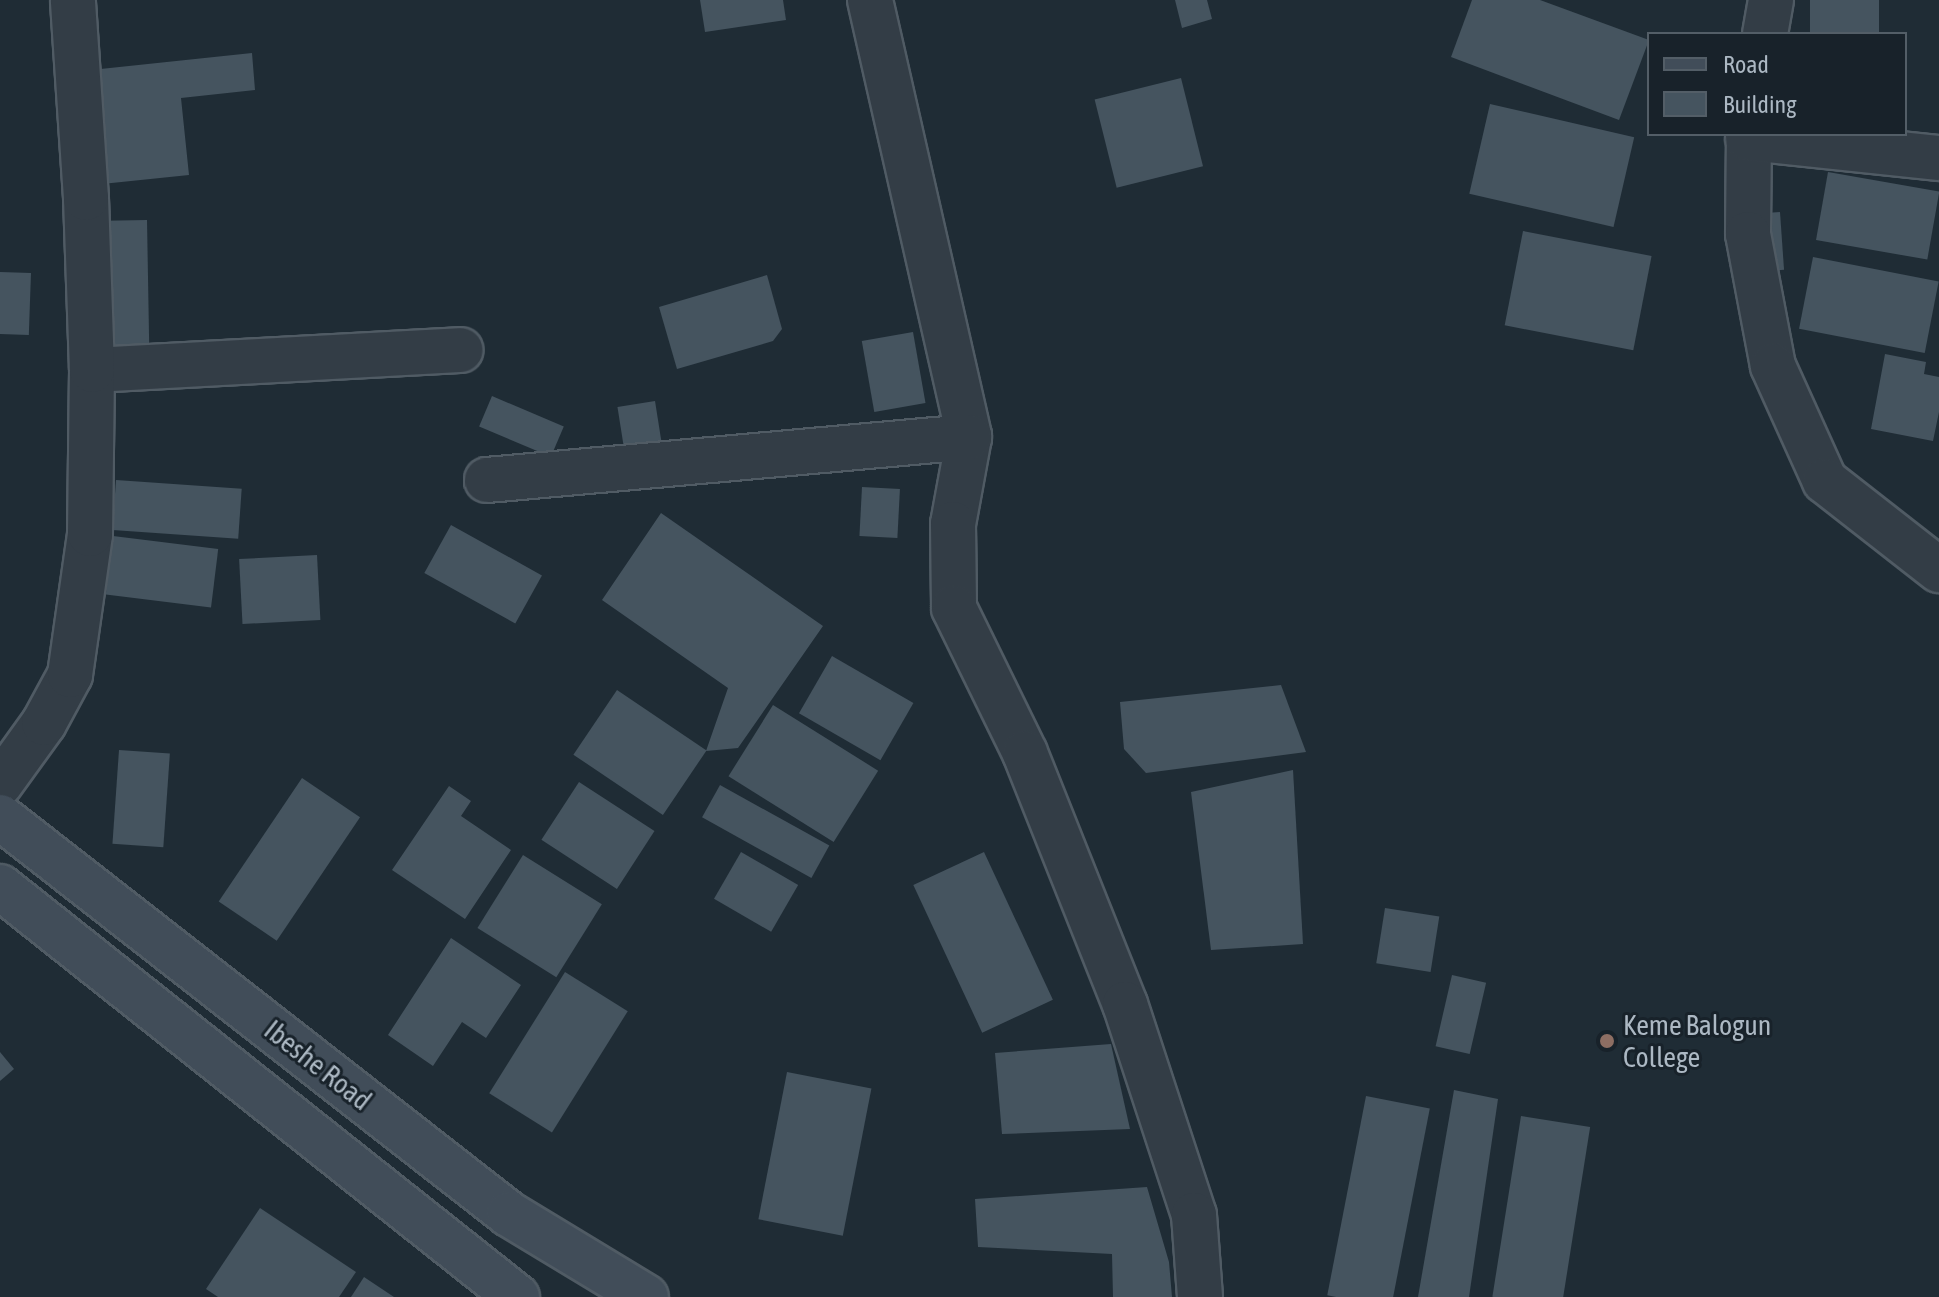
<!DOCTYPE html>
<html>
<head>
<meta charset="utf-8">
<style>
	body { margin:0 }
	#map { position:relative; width:1939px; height:1297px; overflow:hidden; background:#1f2c35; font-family:"Asap Condensed",sans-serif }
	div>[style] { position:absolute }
	.building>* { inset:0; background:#45545f; transform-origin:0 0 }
	.roads { filter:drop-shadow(2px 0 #505b64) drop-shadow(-2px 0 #505b64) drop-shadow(0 2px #505b64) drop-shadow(0 -2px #505b64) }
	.street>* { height:44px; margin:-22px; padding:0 22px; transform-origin:22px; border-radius:22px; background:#333d46 }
	.secondary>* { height:44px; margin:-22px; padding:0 22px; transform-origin:22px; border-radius:22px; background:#414d59 }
	.dots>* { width:22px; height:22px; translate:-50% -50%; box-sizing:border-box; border:4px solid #18222a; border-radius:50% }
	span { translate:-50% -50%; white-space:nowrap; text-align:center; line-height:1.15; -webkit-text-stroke:6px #18222a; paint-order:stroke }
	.poi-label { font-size:28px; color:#acb8c3 }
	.left { translate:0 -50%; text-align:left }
	.street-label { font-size:28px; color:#acb8c3 }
	.legend { position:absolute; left:1647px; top:32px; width:260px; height:104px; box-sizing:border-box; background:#18222a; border:2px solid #535e67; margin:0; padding:10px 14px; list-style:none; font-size:24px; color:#acb8c3 }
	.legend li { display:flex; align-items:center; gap:16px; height:40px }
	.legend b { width:40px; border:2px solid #535e67 }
</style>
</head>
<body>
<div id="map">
	<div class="building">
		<div style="clip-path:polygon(700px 0,783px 0,786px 20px,705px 32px)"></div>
		<div style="clip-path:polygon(1175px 0,1207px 0,1212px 19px,1182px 28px)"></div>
		<div style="clip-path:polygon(1472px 0,1540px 0,1649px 40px,1619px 120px,1451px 57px)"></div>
		<div style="left:1810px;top:0;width:69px;height:34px"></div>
		<div style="clip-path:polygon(252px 53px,255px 90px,181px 98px,189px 175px,102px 184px,91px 70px)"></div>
		<div style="left:1181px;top:78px;width:91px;height:89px;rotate:76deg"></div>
		<div style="left:1490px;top:104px;width:148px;height:92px;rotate:13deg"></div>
		<div style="left:1828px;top:172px;width:113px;height:69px;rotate:10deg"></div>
		<div style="left:1780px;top:212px;width:58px;height:22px;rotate:86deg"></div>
		<div style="left:147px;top:220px;width:128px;height:42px;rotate:89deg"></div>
		<div style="left:1523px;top:231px;width:131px;height:96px;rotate:11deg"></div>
		<div style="left:1813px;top:257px;width:128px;height:73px;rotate:11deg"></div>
		<div style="left:0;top:272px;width:31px;height:62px;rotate:2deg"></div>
		<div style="clip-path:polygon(767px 275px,782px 329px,773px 341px,677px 369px,659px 307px)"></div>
		<div style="left:913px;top:332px;width:72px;height:52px;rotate:80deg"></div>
		<div style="clip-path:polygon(1885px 354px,1926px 362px,1924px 374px,1939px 377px,1939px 412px,1933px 441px,1871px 429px)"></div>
		<div style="left:492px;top:396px;width:78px;height:33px;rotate:23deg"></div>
		<div style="left:655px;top:401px;width:44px;height:38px;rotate:81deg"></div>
		<div style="left:116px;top:480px;width:126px;height:50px;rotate:4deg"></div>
		<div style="left:862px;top:487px;width:38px;height:49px;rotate:3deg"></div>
		<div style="clip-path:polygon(661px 513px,823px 626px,738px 748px,706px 751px,728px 688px,602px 600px)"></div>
		<div style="left:451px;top:525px;width:104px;height:55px;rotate:29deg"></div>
		<div style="left:113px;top:536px;width:106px;height:59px;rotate:7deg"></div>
		<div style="left:317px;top:555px;width:65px;height:78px;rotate:87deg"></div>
		<div style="left:832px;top:656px;width:94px;height:66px;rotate:30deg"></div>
		<div style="clip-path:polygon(1281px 685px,1306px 752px,1146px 773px,1124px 749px,1120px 702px)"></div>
		<div style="left:617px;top:690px;width:108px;height:78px;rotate:34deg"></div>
		<div style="left:773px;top:705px;width:124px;height:84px;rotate:32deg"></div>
		<div style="left:119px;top:750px;width:51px;height:94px;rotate:4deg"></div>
		<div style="clip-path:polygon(1293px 770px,1303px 944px,1211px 950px,1191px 792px)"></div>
		<div style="left:302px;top:778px;width:70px;height:149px;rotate:34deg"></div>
		<div style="left:579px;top:782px;width:90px;height:69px;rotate:33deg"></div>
		<div style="left:720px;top:785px;width:125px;height:37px;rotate:29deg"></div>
		<div style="clip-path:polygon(449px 786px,471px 801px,461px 816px,511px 850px,465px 919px,392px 870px)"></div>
		<div style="left:741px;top:852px;width:66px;height:54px;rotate:30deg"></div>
		<div style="left:984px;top:852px;width:163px;height:78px;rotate:65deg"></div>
		<div style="left:523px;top:855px;width:93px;height:86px;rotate:32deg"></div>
		<div style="left:1385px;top:908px;width:55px;height:56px;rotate:9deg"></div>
		<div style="clip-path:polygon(451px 938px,521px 985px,486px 1038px,462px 1022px,433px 1066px,388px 1035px)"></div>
		<div style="left:565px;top:972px;width:74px;height:143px;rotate:32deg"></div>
		<div style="left:1452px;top:975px;width:35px;height:73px;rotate:13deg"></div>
		<div style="clip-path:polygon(1111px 1044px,1130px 1129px,1002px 1134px,995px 1053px)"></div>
		<div style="clip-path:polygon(0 1052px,14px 1069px,0 1081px)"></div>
		<div style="left:787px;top:1072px;width:86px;height:150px;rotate:11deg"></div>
		<div style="clip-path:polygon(1454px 1090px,1498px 1099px,1469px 1297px,1418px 1297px)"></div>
		<div style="left:1366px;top:1096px;width:65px;height:203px;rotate:11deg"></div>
		<div style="left:1521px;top:1116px;width:70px;height:183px;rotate:9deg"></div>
		<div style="clip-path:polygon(1147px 1187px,1169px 1262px,1172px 1297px,1113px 1297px,1112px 1254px,978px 1247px,975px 1199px)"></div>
		<div style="clip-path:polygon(260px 1208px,356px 1272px,339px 1297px,218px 1297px,206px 1289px)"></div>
		<div style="clip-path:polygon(364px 1277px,394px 1297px,351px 1297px)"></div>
	</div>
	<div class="roads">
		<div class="street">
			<div style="left:870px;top:0;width:448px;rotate:77.2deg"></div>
			<div style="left:969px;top:437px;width:88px;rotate:100.4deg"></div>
			<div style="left:953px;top:524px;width:84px;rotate:89.3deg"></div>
			<div style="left:954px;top:608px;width:161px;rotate:63.9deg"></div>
			<div style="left:1025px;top:753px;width:270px;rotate:68.3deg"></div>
			<div style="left:1125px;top:1004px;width:222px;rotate:71.9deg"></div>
			<div style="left:1194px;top:1215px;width:82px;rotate:85.8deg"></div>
			<div style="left:1765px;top:34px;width:35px;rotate:-80deg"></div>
			<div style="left:1749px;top:134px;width:100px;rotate:90.6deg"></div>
			<div style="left:1748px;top:234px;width:134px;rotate:79.3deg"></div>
			<div style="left:1773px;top:366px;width:126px;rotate:65.7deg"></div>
			<div style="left:1825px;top:481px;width:145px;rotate:38deg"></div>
			<div style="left:1748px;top:138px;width:192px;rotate:6deg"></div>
			<div style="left:92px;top:370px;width:369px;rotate:-3.1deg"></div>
			<div style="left:487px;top:480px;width:484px;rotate:-5.1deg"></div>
			<div style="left:0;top:784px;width:75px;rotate:-54.2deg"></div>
			<div style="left:44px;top:723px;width:55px;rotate:-61.6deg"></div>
			<div style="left:70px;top:675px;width:142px;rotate:-81.9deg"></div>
			<div style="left:90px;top:534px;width:164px;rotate:-89.3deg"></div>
			<div style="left:92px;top:370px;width:172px;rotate:-92deg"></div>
			<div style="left:86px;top:198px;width:198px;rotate:-93.8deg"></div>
		</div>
		<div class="secondary">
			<div style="left:0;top:817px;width:646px;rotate:37.95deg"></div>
			<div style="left:509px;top:1214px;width:160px;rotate:31.2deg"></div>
			<div style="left:0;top:887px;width:660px;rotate:38.42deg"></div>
		</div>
	</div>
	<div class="dots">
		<div style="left:1607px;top:1041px;background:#8d6e63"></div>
	</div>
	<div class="poi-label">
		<span class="left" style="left:1623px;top:1041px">Keme Balogun<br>College</span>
	</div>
	<div class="street-label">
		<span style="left:318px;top:1065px;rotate:38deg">Ibeshe Road</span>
	</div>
	<ul class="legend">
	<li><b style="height:10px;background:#414d59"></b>Road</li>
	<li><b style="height:22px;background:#45545f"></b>Building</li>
	</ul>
</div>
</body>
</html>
